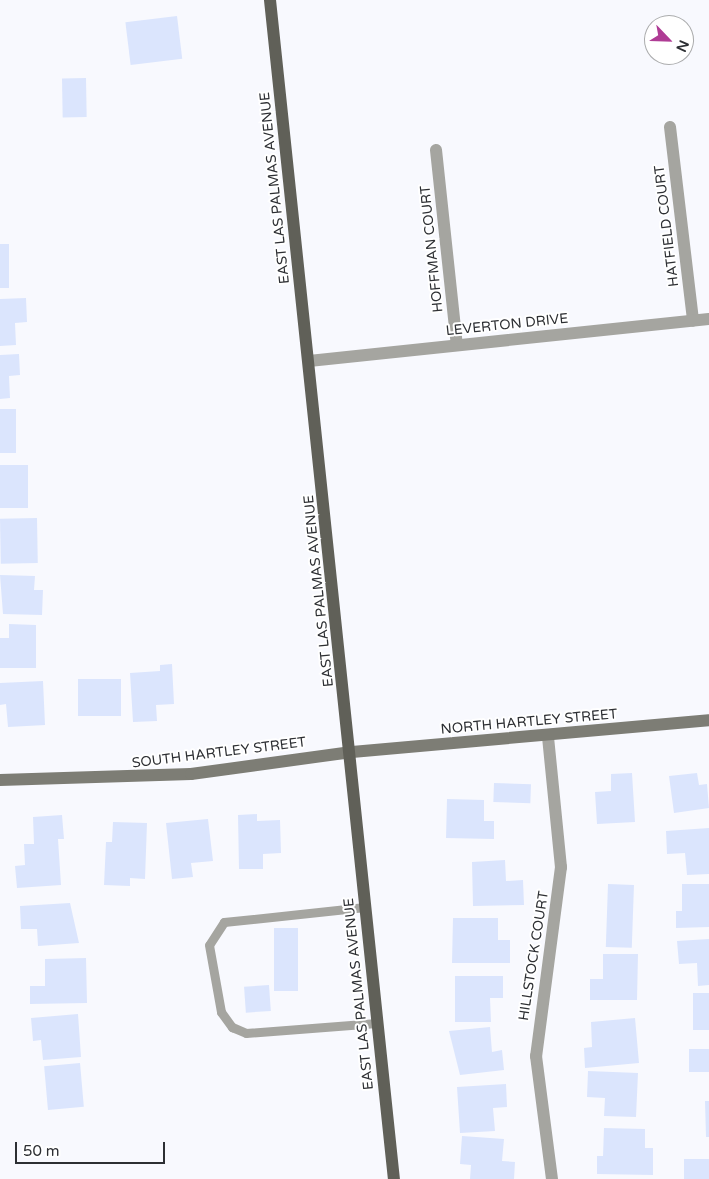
<!DOCTYPE html>
<html>
<head>
<meta charset="utf-8">
<style>
	body { margin:0 }
	#map { position:relative; width:709px; height:1179px; overflow:hidden; background:#f8f9fe; font-family:"Varela Round",sans-serif }
	div>[style] { position:absolute }
	.building>* { inset:0; background:#dbe5fd; transform-origin:0 0 }
	.lane>* { height:9px; margin:-4.5px; padding:0 4.5px; transform-origin:4.5px; border-radius:4.5px; background:#a5a5a0 }
	.street>* { height:12px; margin:-6px; padding:0 6px; transform-origin:6px; border-radius:6px; background:#a5a5a0 }
	.secondary>* { height:12px; margin:-6px; padding:0 6px; transform-origin:6px; border-radius:6px; background:#7d7d75 }
	.primary>* { height:12px; margin:-6px; padding:0 6px; transform-origin:6px; border-radius:6px; background:#606058 }
	span { translate:-50% -50%; white-space:nowrap; text-align:center; line-height:1.15; -webkit-text-stroke:4px #fff; paint-order:stroke }
	.street-label { font-size:14px; color:#2d2f33 }
	.north { position:absolute; left:644px; top:15px; width:50px; height:50px; box-sizing:border-box; background:#fff; border:1px solid #abacad; border-radius:50%; rotate:114deg; font-size:14px; font-weight:700; line-height:20px; text-align:center; color:#2d2f33 }
	.north::after { content:''; display:block; margin:auto; width:18px; height:22px; background:#af3c95; clip-path:polygon(50% 0,100% 100%,50% 72%,0 100%) }
	.scale { position:absolute; left:15px; top:1142px; width:150px; height:22px; box-sizing:border-box; border:2px solid #2d2f33; border-top:0; padding-left:6px; font-size:15px; line-height:18px; white-space:nowrap; color:#2d2f33; -webkit-text-stroke:4px #fff; paint-order:stroke }
</style>
</head>
<body>
<div id="map">
	<div class="building">
		<div style="left:177px;top:16px;width:43px;height:52px;rotate:83deg"></div>
		<div style="left:86px;top:78px;width:39px;height:24px;rotate:89deg"></div>
		<div style="left:0;top:244px;width:9px;height:44px"></div>
		<div style="clip-path:polygon(26px 298px,27px 322px,15px 323px,16px 345px,0 346px,0 299px)"></div>
		<div style="clip-path:polygon(19px 354px,20px 375px,9px 376px,10px 398px,0 399px,0 355px)"></div>
		<div style="left:0;top:409px;width:16px;height:44px"></div>
		<div style="left:0;top:465px;width:28px;height:43px"></div>
		<div style="left:37px;top:518px;width:45px;height:37px;rotate:89deg"></div>
		<div style="clip-path:polygon(0 575px,35px 576px,34px 590px,43px 590px,42px 615px,3px 614px)"></div>
		<div style="clip-path:polygon(9px 624px,36px 625px,36px 668px,0 668px,0 638px,9px 638px)"></div>
		<div style="clip-path:polygon(172px 664px,174px 704px,156px 705px,157px 721px,133px 722px,130px 673px,160px 671px,160px 665px)"></div>
		<div style="left:121px;top:679px;width:37px;height:43px;rotate:90deg"></div>
		<div style="clip-path:polygon(43px 681px,45px 725px,8px 727px,6px 704px,0 705px,0 683px)"></div>
		<div style="clip-path:polygon(632px 773px,635px 822px,597px 824px,595px 792px,611px 791px,611px 774px)"></div>
		<div style="clip-path:polygon(697px 773px,699px 785px,707px 784px,709px 808px,674px 813px,669px 776px)"></div>
		<div style="left:494px;top:783px;width:37px;height:19px;rotate:2deg"></div>
		<div style="clip-path:polygon(447px 799px,484px 800px,484px 821px,494px 821px,494px 839px,446px 838px)"></div>
		<div style="clip-path:polygon(257px 814px,257px 821px,280px 820px,281px 853px,263px 854px,263px 869px,239px 869px,238px 815px)"></div>
		<div style="clip-path:polygon(62px 815px,64px 839px,58px 839px,61px 885px,17px 888px,15px 866px,25px 865px,24px 844px,34px 844px,33px 817px)"></div>
		<div style="clip-path:polygon(208px 819px,213px 861px,191px 863px,193px 877px,172px 879px,166px 823px)"></div>
		<div style="clip-path:polygon(113px 822px,147px 823px,145px 879px,130px 878px,130px 886px,104px 885px,106px 842px,112px 842px)"></div>
		<div style="clip-path:polygon(709px 828px,709px 874px,687px 875px,685px 853px,667px 854px,666px 831px)"></div>
		<div style="clip-path:polygon(505px 860px,506px 881px,523px 880px,524px 905px,473px 906px,472px 862px)"></div>
		<div style="left:608px;top:884px;width:26px;height:63px;rotate:2deg"></div>
		<div style="clip-path:polygon(682px 884px,709px 884px,709px 927px,676px 928px,676px 911px,682px 911px)"></div>
		<div style="clip-path:polygon(70px 903px,79px 943px,38px 946px,37px 929px,21px 929px,20px 906px)"></div>
		<div style="clip-path:polygon(453px 918px,498px 918px,498px 940px,510px 940px,510px 963px,452px 963px)"></div>
		<div style="left:274px;top:928px;width:24px;height:63px"></div>
		<div style="clip-path:polygon(709px 939px,709px 985px,698px 986px,697px 963px,679px 964px,677px 941px)"></div>
		<div style="clip-path:polygon(603px 954px,638px 954px,637px 1000px,590px 1000px,590px 979px,603px 979px)"></div>
		<div style="clip-path:polygon(86px 958px,87px 1003px,30px 1004px,30px 986px,45px 986px,45px 959px)"></div>
		<div style="clip-path:polygon(455px 976px,503px 976px,503px 998px,490px 998px,491px 1022px,455px 1022px)"></div>
		<div style="left:269px;top:985px;width:26px;height:25px;rotate:86deg"></div>
		<div style="left:709px;top:993px;width:37px;height:16px;rotate:90deg"></div>
		<div style="clip-path:polygon(78px 1014px,81px 1057px,43px 1060px,41px 1040px,33px 1041px,31px 1018px)"></div>
		<div style="clip-path:polygon(635px 1018px,639px 1063px,585px 1068px,584px 1048px,592px 1047px,591px 1022px)"></div>
		<div style="clip-path:polygon(490px 1027px,492px 1052px,502px 1050px,504px 1070px,460px 1075px,449px 1031px)"></div>
		<div style="left:689px;top:1049px;width:20px;height:23px"></div>
		<div style="left:80px;top:1063px;width:44px;height:36px;rotate:85deg"></div>
		<div style="clip-path:polygon(588px 1071px,638px 1073px,636px 1117px,604px 1116px,605px 1098px,587px 1097px)"></div>
		<div style="clip-path:polygon(506px 1084px,507px 1107px,493px 1108px,495px 1131px,460px 1133px,457px 1087px)"></div>
		<div style="clip-path:polygon(705px 1101px,709px 1101px,709px 1137px,706px 1137px)"></div>
		<div style="clip-path:polygon(604px 1128px,645px 1129px,645px 1148px,653px 1148px,653px 1175px,597px 1174px,597px 1156px,603px 1156px)"></div>
		<div style="clip-path:polygon(462px 1136px,504px 1139px,502px 1161px,515px 1162px,514px 1179px,470px 1179px,471px 1165px,460px 1164px)"></div>
		<div style="left:709px;top:1159px;width:20px;height:25px;rotate:90deg"></div>
	</div>
	<div class="lane">
		<div style="left:365px;top:907px;width:142px;rotate:173.9deg"></div>
		<div style="left:224px;top:922px;width:27px;rotate:123deg"></div>
		<div style="left:209px;top:945px;width:68px;rotate:79.8deg"></div>
		<div style="left:221px;top:1012px;width:19px;rotate:54deg"></div>
		<div style="left:232px;top:1027px;width:15px;rotate:23deg"></div>
		<div style="left:246px;top:1033px;width:131px;rotate:-4.4deg"></div>
	</div>
	<div class="street">
		<div style="left:670px;top:127px;width:195px;rotate:83.2deg"></div>
		<div style="left:436px;top:150px;width:196px;rotate:83.9deg"></div>
		<div style="left:309px;top:361px;width:402px;rotate:-6deg"></div>
		<div style="left:548px;top:737px;width:131px;rotate:84.3deg"></div>
		<div style="left:561px;top:867px;width:191px;rotate:97.5deg"></div>
		<div style="left:536px;top:1056px;width:124px;rotate:82.6deg"></div>
	</div>
	<div class="secondary">
		<div style="left:0;top:780px;width:191px;rotate:-1.8deg"></div>
		<div style="left:191px;top:774px;width:162px;rotate:-7.8deg"></div>
		<div style="left:352px;top:752px;width:358px;rotate:-5.1deg"></div>
	</div>
	<div class="primary">
		<div style="left:270px;top:0;width:1186px;rotate:84deg"></div>
	</div>
	<div class="street-label">
		<span style="left:275px;top:188px;rotate:-96deg">EAST LAS PALMAS AVENUE</span>
		<span style="left:667px;top:226px;rotate:-97deg">HATFIELD COURT</span>
		<span style="left:432px;top:249px;rotate:-96deg">HOFFMAN COURT</span>
		<span style="left:507px;top:325px;rotate:-6deg">LEVERTON DRIVE</span>
		<span style="left:319px;top:591px;rotate:-96deg">EAST LAS PALMAS AVENUE</span>
		<span style="left:529px;top:722px;rotate:-5deg">NORTH HARTLEY STREET</span>
		<span style="left:219px;top:753px;rotate:-7deg">SOUTH HARTLEY STREET</span>
		<span style="left:534px;top:956px;rotate:-81deg">HILLSTOCK COURT</span>
		<span style="left:359px;top:994px;rotate:-96deg">EAST LAS PALMAS AVENUE</span>
	</div>
	<div class="north">N</div>
	<div class="scale">50 m</div>
</div>
</body>
</html>
